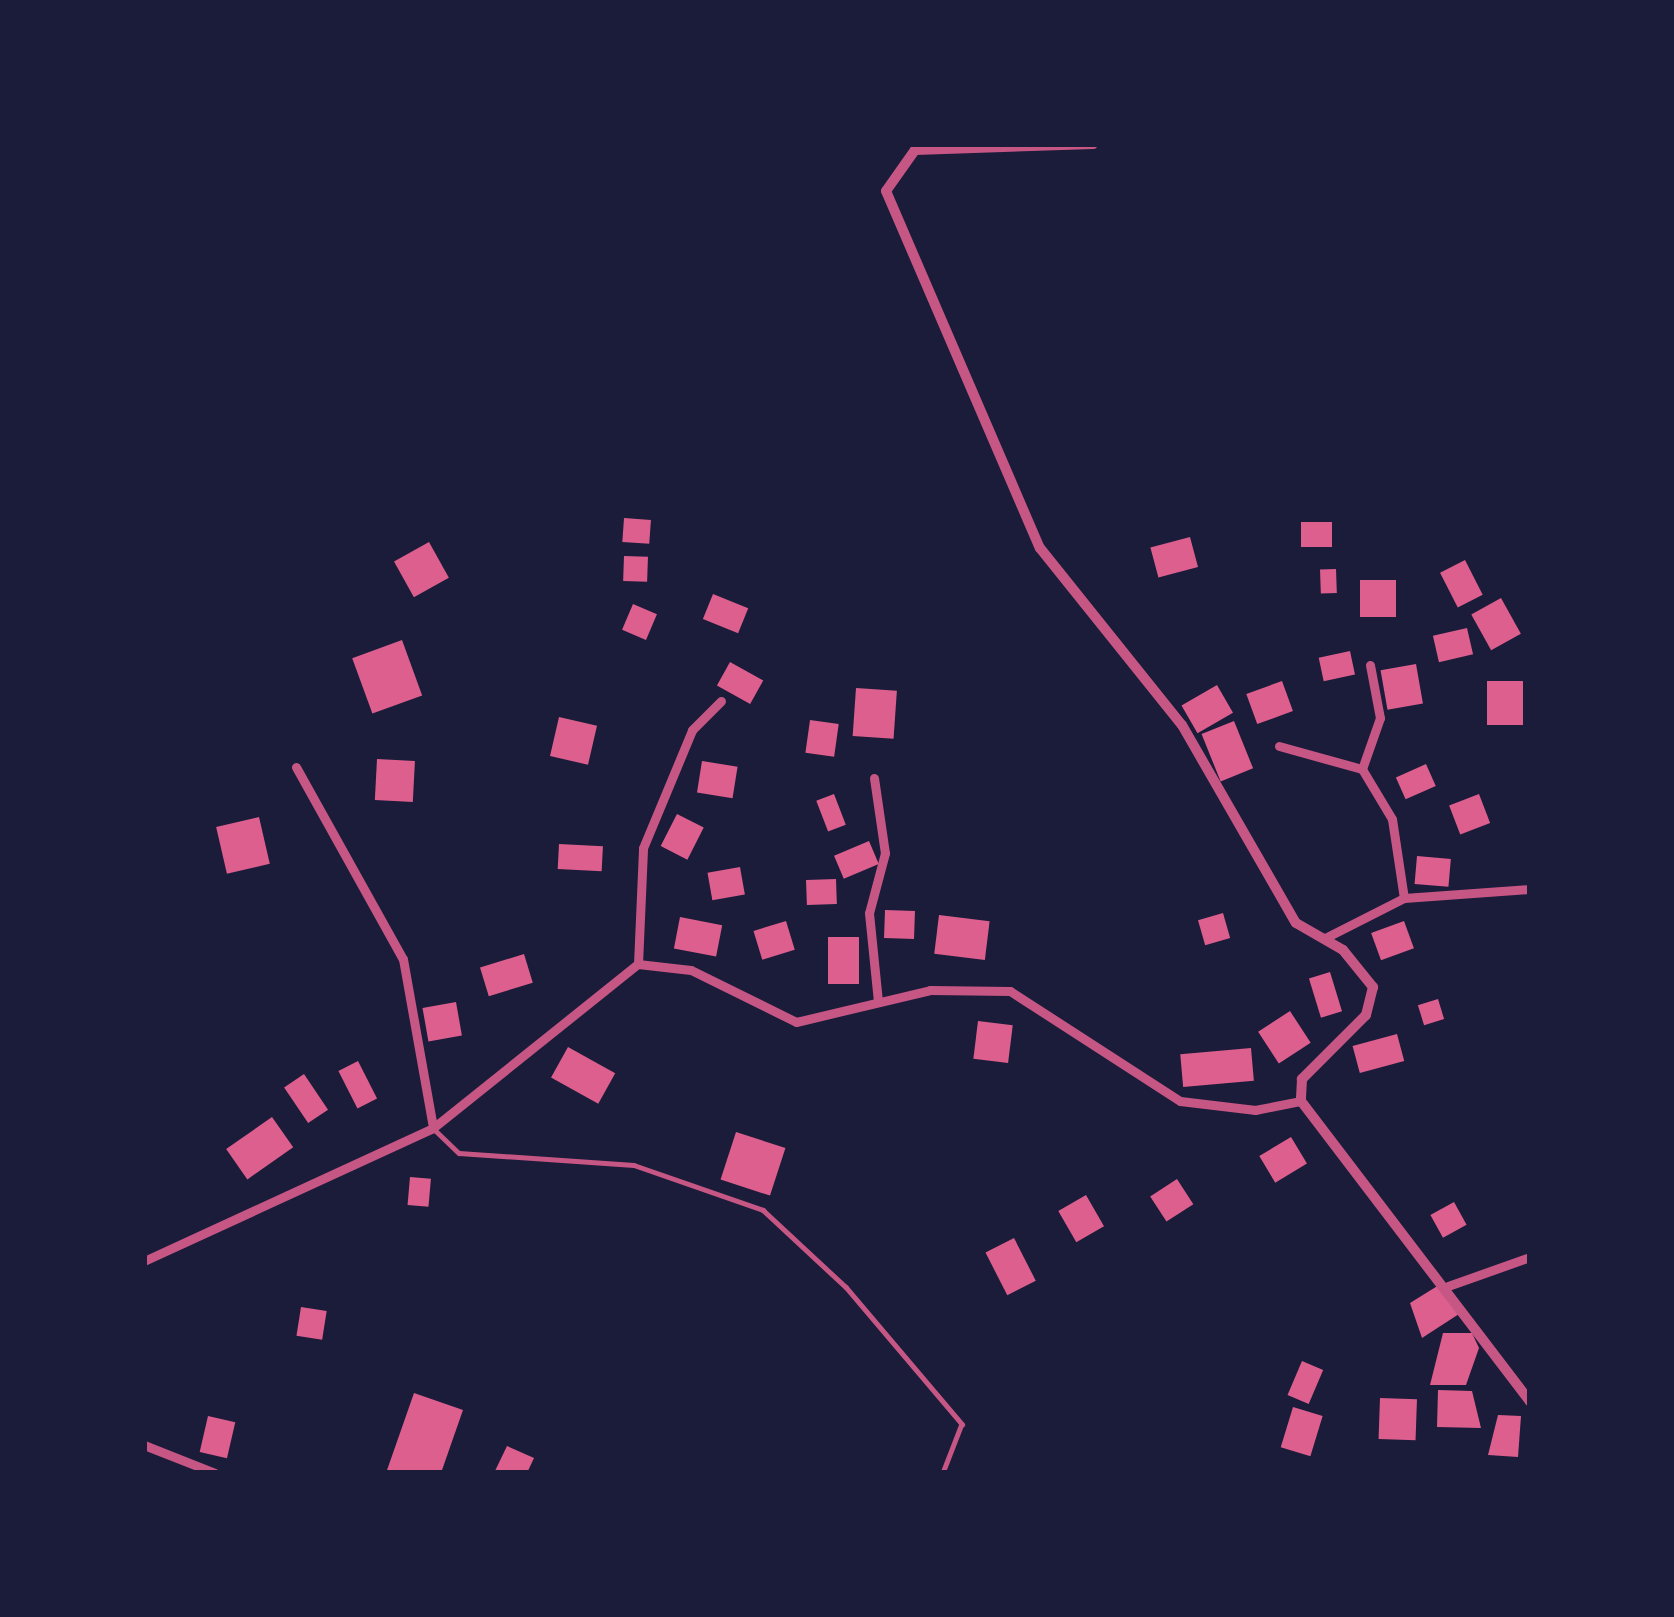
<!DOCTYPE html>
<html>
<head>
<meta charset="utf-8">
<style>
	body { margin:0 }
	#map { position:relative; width:1674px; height:1617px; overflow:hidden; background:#1b1b3a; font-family:"Public Sans",sans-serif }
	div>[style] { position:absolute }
	.building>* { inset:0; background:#dd5f8e; transform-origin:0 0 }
	.service>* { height:4.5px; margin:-2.25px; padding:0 2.25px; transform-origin:2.25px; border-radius:2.25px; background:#c65784 }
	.minor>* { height:9px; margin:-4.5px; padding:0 4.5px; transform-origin:4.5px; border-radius:4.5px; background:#c65784 }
	.tertiary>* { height:10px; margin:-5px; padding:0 5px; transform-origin:5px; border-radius:5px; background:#c65784 }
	span { translate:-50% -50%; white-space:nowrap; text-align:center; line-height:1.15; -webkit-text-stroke:12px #1b1b3a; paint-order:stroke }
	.frame { position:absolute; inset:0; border:147px solid #1b1b3a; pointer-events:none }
</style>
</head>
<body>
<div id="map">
	<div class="building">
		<div style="left:624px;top:518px;width:27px;height:24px;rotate:4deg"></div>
		<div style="left:1301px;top:522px;width:31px;height:25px"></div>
		<div style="left:1190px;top:537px;width:31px;height:41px;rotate:75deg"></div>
		<div style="left:429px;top:542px;width:41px;height:40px;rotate:61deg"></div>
		<div style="left:624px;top:556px;width:24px;height:25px;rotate:2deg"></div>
		<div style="left:1465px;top:560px;width:39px;height:28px;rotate:63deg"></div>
		<div style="left:1336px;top:569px;width:24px;height:16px;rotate:88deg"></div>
		<div style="left:1360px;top:580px;width:36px;height:37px"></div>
		<div style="left:713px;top:594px;width:38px;height:27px;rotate:22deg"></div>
		<div style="left:1501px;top:598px;width:41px;height:34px;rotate:61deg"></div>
		<div style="left:633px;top:604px;width:26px;height:28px;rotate:23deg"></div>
		<div style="left:1467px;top:628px;width:27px;height:35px;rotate:77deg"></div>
		<div style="left:402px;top:640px;width:59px;height:53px;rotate:70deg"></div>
		<div style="left:1350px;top:651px;width:24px;height:32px;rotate:78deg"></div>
		<div style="left:730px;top:662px;width:38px;height:27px;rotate:29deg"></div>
		<div style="left:1416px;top:664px;width:40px;height:36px;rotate:80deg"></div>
		<div style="left:1282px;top:681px;width:32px;height:38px;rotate:70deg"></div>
		<div style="left:1487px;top:681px;width:36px;height:44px"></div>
		<div style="left:1217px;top:685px;width:32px;height:41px;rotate:60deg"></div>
		<div style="left:856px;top:688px;width:41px;height:48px;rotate:4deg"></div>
		<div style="left:559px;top:717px;width:39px;height:40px;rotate:13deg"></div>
		<div style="left:810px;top:720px;width:29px;height:33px;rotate:8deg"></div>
		<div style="left:1234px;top:721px;width:51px;height:35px;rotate:68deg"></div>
		<div style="left:377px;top:759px;width:38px;height:41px;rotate:3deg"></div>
		<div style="left:702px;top:761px;width:36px;height:32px;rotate:9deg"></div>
		<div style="left:1426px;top:764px;width:24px;height:33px;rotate:66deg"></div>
		<div style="left:834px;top:794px;width:33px;height:19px;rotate:69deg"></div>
		<div style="left:1479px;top:794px;width:31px;height:32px;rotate:69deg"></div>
		<div style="left:677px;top:814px;width:30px;height:36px;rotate:27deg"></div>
		<div style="left:259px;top:817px;width:48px;height:44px;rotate:77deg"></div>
		<div style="left:869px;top:841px;width:25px;height:38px;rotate:67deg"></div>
		<div style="left:559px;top:844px;width:44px;height:25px;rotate:3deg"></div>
		<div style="left:1417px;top:856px;width:34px;height:28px;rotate:5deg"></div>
		<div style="left:740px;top:867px;width:28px;height:33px;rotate:80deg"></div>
		<div style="left:836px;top:879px;width:25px;height:30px;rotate:88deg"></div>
		<div style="left:885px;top:910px;width:30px;height:28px;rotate:2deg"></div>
		<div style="left:1223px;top:913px;width:26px;height:26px;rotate:74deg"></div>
		<div style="left:939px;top:915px;width:51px;height:39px;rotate:7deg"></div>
		<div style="left:680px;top:917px;width:43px;height:32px;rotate:11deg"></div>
		<div style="left:786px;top:921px;width:30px;height:34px;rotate:73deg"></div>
		<div style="left:1404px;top:921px;width:29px;height:35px;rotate:70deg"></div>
		<div style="left:828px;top:937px;width:31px;height:47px"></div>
		<div style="left:524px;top:954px;width:30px;height:46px;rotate:73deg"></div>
		<div style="left:1330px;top:972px;width:41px;height:22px;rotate:73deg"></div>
		<div style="left:1438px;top:999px;width:21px;height:21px;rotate:73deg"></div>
		<div style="left:456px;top:1002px;width:34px;height:34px;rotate:80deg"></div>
		<div style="left:1290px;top:1011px;width:38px;height:38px;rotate:57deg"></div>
		<div style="left:978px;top:1021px;width:35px;height:38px;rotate:7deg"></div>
		<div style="left:1397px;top:1034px;width:28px;height:46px;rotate:75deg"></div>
		<div style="left:568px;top:1047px;width:54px;height:35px;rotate:29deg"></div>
		<div style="left:1251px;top:1048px;width:33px;height:71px;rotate:85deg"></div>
		<div style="left:358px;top:1061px;width:42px;height:22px;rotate:63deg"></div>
		<div style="left:304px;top:1074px;width:43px;height:24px;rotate:56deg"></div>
		<div style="left:272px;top:1117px;width:37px;height:56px;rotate:55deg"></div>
		<div style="left:736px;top:1132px;width:52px;height:50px;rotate:18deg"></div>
		<div style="left:1291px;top:1137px;width:31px;height:37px;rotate:59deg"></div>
		<div style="left:410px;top:1177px;width:21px;height:28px;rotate:5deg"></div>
		<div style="left:1177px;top:1179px;width:30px;height:32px;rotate:57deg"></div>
		<div style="left:1086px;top:1195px;width:36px;height:32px;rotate:60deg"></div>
		<div style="left:1454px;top:1202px;width:26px;height:27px;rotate:61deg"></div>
		<div style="left:1014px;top:1238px;width:48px;height:32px;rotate:63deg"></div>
		<div style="clip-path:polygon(1439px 1285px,1459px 1314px,1422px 1338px,1410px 1303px)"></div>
		<div style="left:301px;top:1307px;width:26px;height:29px;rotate:9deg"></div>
		<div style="clip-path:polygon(1443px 1333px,1472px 1333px,1479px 1348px,1466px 1385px,1430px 1385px)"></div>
		<div style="left:1302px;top:1361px;width:23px;height:37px;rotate:23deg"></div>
		<div style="clip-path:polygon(1438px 1390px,1472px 1391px,1481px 1428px,1437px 1427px)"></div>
		<div style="clip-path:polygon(414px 1393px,463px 1410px,441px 1473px,386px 1473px)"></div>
		<div style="left:1380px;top:1398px;width:37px;height:41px;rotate:2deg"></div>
		<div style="left:1293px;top:1407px;width:31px;height:42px;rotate:17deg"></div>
		<div style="clip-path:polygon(1498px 1415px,1521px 1416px,1518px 1457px,1488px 1455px)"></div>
		<div style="left:208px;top:1416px;width:28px;height:37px;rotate:13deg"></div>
		<div style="clip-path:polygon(507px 1446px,534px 1458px,527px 1473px,494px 1473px)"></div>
	</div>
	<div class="service">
		<div style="left:433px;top:1128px;width:36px;rotate:44deg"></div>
		<div style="left:459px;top:1153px;width:175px;rotate:3.9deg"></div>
		<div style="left:634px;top:1165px;width:137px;rotate:19.2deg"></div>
		<div style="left:763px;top:1210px;width:113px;rotate:42.9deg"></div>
		<div style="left:846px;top:1287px;width:180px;rotate:49.7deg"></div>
		<div style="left:962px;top:1424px;width:53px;rotate:111.2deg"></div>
	</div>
	<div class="minor">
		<div style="left:1279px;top:746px;width:86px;rotate:15.5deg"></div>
		<div style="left:1362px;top:769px;width:58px;rotate:59deg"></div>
		<div style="left:1392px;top:819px;width:80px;rotate:81.4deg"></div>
		<div style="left:296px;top:767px;width:220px;rotate:60.9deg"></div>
		<div style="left:403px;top:959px;width:172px;rotate:79.9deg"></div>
		<div style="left:433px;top:1128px;width:263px;rotate:-38.7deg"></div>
		<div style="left:638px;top:964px;width:53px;rotate:6.5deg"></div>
		<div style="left:691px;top:970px;width:117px;rotate:26.3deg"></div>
		<div style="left:796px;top:1022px;width:138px;rotate:-13.4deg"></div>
		<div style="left:930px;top:990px;width:80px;rotate:0.7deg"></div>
		<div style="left:1010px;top:991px;width:202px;rotate:32.9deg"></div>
		<div style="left:1180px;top:1101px;width:76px;rotate:6.8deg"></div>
		<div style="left:1255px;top:1110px;width:47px;rotate:-11.1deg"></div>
		<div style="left:1362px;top:769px;width:54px;rotate:-70.6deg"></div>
		<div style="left:1380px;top:718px;width:54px;rotate:-100.7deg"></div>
		<div style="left:874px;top:778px;width:76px;rotate:81.7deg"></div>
		<div style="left:885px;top:853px;width:62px;rotate:104.9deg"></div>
		<div style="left:869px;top:913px;width:89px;rotate:84.2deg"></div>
		<div style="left:1325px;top:938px;width:89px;rotate:-26.9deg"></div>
		<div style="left:1404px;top:898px;width:126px;rotate:-4.1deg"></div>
		<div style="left:638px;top:964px;width:116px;rotate:-87.5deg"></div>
		<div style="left:643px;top:848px;width:128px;rotate:-67.4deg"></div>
		<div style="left:692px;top:730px;width:41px;rotate:-45deg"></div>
		<div style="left:144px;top:1261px;width:318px;rotate:-24.7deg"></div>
		<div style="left:1448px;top:1286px;width:87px;rotate:-19.5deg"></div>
		<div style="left:144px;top:1445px;width:76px;rotate:21.5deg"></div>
	</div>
	<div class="tertiary">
		<div style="left:1093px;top:144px;width:178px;rotate:178.1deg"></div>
		<div style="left:915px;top:150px;width:50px;rotate:125.3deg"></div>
		<div style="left:886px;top:191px;width:389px;rotate:66.7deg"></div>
		<div style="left:1040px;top:548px;width:227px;rotate:51.3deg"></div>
		<div style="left:1182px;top:725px;width:228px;rotate:60.1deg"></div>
		<div style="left:1296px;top:923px;width:54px;rotate:29.9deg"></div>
		<div style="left:1343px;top:950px;width:48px;rotate:51deg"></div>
		<div style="left:1373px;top:987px;width:29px;rotate:104deg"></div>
		<div style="left:1366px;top:1015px;width:91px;rotate:135deg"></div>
		<div style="left:1302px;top:1079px;width:22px;rotate:93deg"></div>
		<div style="left:1301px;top:1101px;width:378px;rotate:52.7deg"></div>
	</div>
	<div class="frame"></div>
</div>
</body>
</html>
